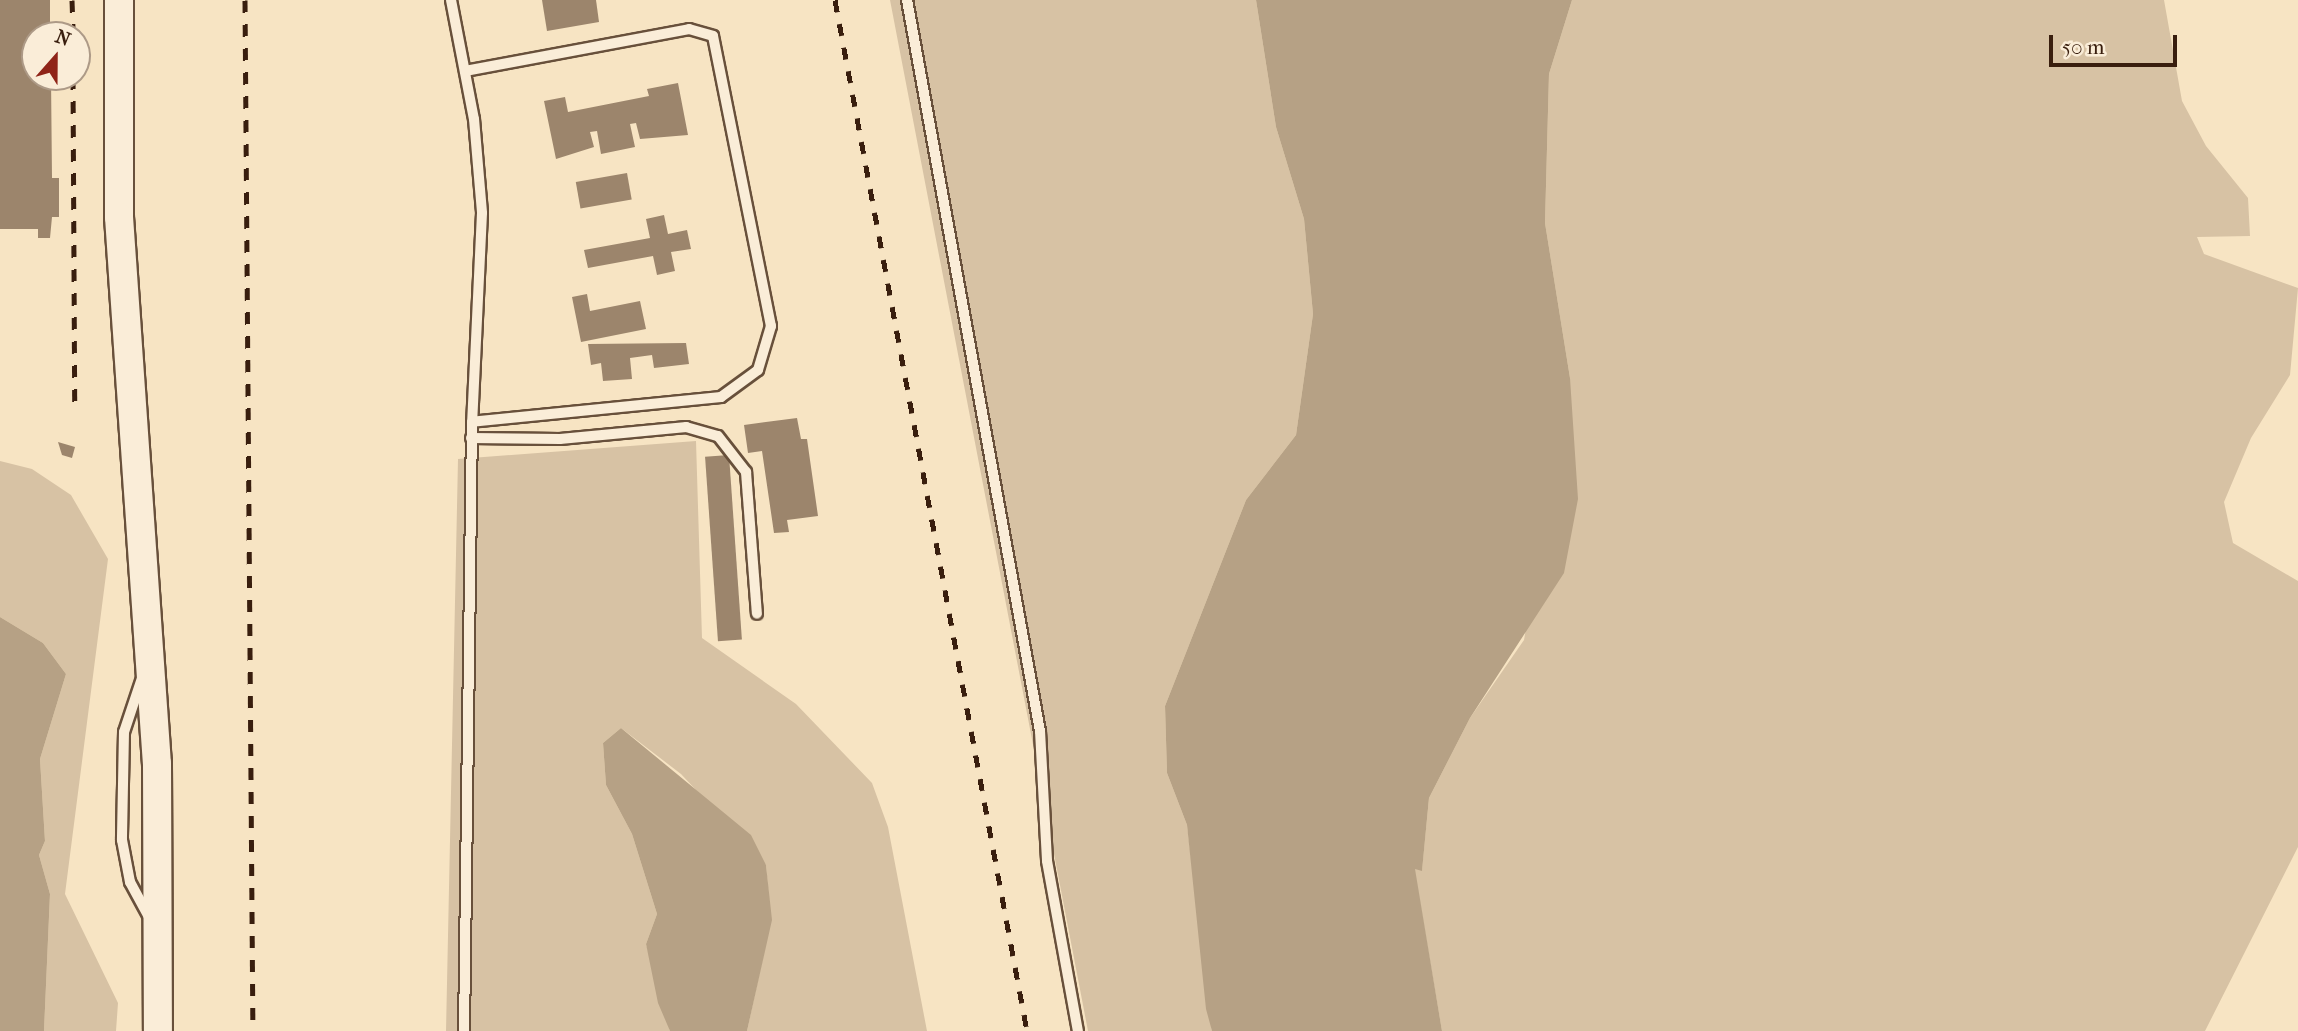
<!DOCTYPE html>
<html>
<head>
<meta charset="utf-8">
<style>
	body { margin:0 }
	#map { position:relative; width:2298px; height:1031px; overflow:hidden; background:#f7e4c3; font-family:"IM FELL French Canon",serif }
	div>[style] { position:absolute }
	.green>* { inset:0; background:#d7c2a4 }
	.water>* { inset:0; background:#b6a185 }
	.building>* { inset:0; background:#9c856c; transform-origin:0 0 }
	.roads { filter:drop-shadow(2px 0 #68503b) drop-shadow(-2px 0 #68503b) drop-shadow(0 2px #68503b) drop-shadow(0 -2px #68503b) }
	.lane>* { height:10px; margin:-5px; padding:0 5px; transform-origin:5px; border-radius:5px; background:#faedd8 }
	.secondary>* { height:28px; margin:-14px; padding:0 14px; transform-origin:14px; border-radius:14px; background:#faedd8 }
	.rail>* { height:5px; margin-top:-2.5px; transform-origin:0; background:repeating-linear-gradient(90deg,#391e0e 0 12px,transparent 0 24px) }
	span { translate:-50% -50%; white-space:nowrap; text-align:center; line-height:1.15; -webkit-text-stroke:5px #faedd8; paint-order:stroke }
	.north { position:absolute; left:21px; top:21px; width:70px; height:70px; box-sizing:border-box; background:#faedd8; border:2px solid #ad9a87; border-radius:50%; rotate:21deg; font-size:19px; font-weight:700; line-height:28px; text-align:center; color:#391e0e }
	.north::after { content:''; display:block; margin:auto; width:24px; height:32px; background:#8f2418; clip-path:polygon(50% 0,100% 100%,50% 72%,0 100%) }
	.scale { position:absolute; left:2049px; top:35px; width:128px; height:32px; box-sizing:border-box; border:4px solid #391e0e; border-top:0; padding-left:9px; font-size:21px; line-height:24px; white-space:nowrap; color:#391e0e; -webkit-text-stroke:5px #faedd8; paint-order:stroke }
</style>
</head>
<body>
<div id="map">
	<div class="green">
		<div style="clip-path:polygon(890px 0,1256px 0,1276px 127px,1304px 219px,1313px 314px,1296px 435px,1246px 500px,1165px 706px,1167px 773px,1187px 825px,1212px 1031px,1088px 1031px)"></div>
		<div style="clip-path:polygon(1572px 0,2164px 0,2182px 101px,2206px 146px,2248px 198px,2250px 236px,2197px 237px,2204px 254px,2298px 288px,2290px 375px,2251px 438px,2224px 502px,2233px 543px,2298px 581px,2298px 847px,2205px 1031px,1442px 1031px,1414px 868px,1422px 870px,1429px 798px,1470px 718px,1524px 640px,1570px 378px,1545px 223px,1549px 74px)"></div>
		<div style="clip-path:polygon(696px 441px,702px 638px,796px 704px,872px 783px,888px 827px,927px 1031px,747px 1031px,771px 920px,766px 865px,681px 774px,621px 728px,603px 743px,606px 785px,632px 834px,657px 914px,646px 944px,670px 1031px,446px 1031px,458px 459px)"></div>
		<div style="clip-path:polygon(0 461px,32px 469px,71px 495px,108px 559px,65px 894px,118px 1003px,116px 1031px,44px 1031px,50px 894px,39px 855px,45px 841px,40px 759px,66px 674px,43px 643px,0 617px)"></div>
	</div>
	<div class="water">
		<div style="clip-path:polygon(1256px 0,1572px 0,1549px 74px,1545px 223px,1570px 378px,1578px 499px,1564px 573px,1470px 718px,1429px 798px,1422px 871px,1415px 869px,1442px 1031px,1212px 1031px,1206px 1009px,1187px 825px,1167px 773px,1165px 706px,1246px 500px,1296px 435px,1313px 314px,1304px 219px,1276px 127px)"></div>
		<div style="clip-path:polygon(0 617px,43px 643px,66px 674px,40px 759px,45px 841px,39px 855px,50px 894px,44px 1031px,0 1031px)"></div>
		<div style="clip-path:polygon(621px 728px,751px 835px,766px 865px,772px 920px,747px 1031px,670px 1031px,658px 1003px,646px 944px,657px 914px,632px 834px,606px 785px,603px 743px)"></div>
	</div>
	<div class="building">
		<div style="clip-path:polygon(0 0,50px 0,50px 35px,35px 35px,35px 77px,51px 77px,52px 178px,59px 178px,59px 217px,52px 217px,50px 238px,38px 238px,38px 229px,0 229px)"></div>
		<div style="clip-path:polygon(542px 0,596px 0,599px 22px,547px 31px)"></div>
		<div style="clip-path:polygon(678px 83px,688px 135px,640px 139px,636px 123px,630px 124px,635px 147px,601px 154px,597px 131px,590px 132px,594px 147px,556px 159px,544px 101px,565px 97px,568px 112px,649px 96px,647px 89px)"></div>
		<div style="left:627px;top:173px;width:27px;height:52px;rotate:80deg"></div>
		<div style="clip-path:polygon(664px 215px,668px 234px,687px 230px,691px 249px,671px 252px,675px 271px,657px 275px,653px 256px,588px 268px,584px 250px,650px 238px,646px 219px)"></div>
		<div style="clip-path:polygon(587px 294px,590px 311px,640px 301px,646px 329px,581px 342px,572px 297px)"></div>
		<div style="clip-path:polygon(686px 343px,689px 364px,654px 368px,652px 355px,630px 358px,632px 379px,603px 381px,601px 363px,591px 365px,588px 344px)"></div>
		<div style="clip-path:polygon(797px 418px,801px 439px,807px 439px,818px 516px,787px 520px,789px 532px,774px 533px,762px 451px,748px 453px,744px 425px)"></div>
		<div style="clip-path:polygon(58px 442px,75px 447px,72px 458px,62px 455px)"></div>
		<div style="left:729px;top:455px;width:185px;height:24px;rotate:86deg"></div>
	</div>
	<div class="roads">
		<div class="lane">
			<div style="left:451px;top:0;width:121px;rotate:79.1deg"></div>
			<div style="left:474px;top:119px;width:94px;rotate:85.1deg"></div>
			<div style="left:482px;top:213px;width:209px;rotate:92.7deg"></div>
			<div style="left:472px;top:422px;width:609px;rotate:90.75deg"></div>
			<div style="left:907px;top:0;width:743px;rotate:79.69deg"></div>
			<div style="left:1040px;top:731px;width:130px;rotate:86.9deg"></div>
			<div style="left:1047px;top:861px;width:173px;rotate:79.7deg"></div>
			<div style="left:465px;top:71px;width:228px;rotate:-10.6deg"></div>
			<div style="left:689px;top:29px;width:25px;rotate:16deg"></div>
			<div style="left:713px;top:36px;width:296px;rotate:78.7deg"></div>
			<div style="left:771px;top:326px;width:46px;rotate:106.5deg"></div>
			<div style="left:758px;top:370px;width:46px;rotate:143.9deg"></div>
			<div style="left:721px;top:397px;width:250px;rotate:174.3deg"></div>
			<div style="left:471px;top:438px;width:89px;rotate:0.6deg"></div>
			<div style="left:560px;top:439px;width:127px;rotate:-5.4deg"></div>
			<div style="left:686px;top:427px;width:33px;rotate:16deg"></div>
			<div style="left:718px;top:436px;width:46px;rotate:52.1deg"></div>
			<div style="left:746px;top:472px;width:142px;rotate:85.6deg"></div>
			<div style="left:143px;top:675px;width:60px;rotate:108.4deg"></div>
			<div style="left:124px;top:732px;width:108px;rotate:91.1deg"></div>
			<div style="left:122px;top:840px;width:43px;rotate:79.2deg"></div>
			<div style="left:130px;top:882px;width:42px;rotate:61.6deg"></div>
		</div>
		<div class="secondary">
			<div style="left:119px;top:0;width:217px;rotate:90deg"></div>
			<div style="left:119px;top:217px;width:548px;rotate:86.03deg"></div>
			<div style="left:157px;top:764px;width:267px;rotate:89.8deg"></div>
		</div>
	</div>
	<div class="rail">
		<div style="left:72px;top:0;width:35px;rotate:88deg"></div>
		<div style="left:245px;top:0;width:1031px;rotate:89.56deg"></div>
		<div style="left:835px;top:0;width:1049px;rotate:79.45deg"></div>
		<div style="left:73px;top:77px;width:328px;rotate:89.7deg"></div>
	</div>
	<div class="north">N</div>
	<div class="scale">50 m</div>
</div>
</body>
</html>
